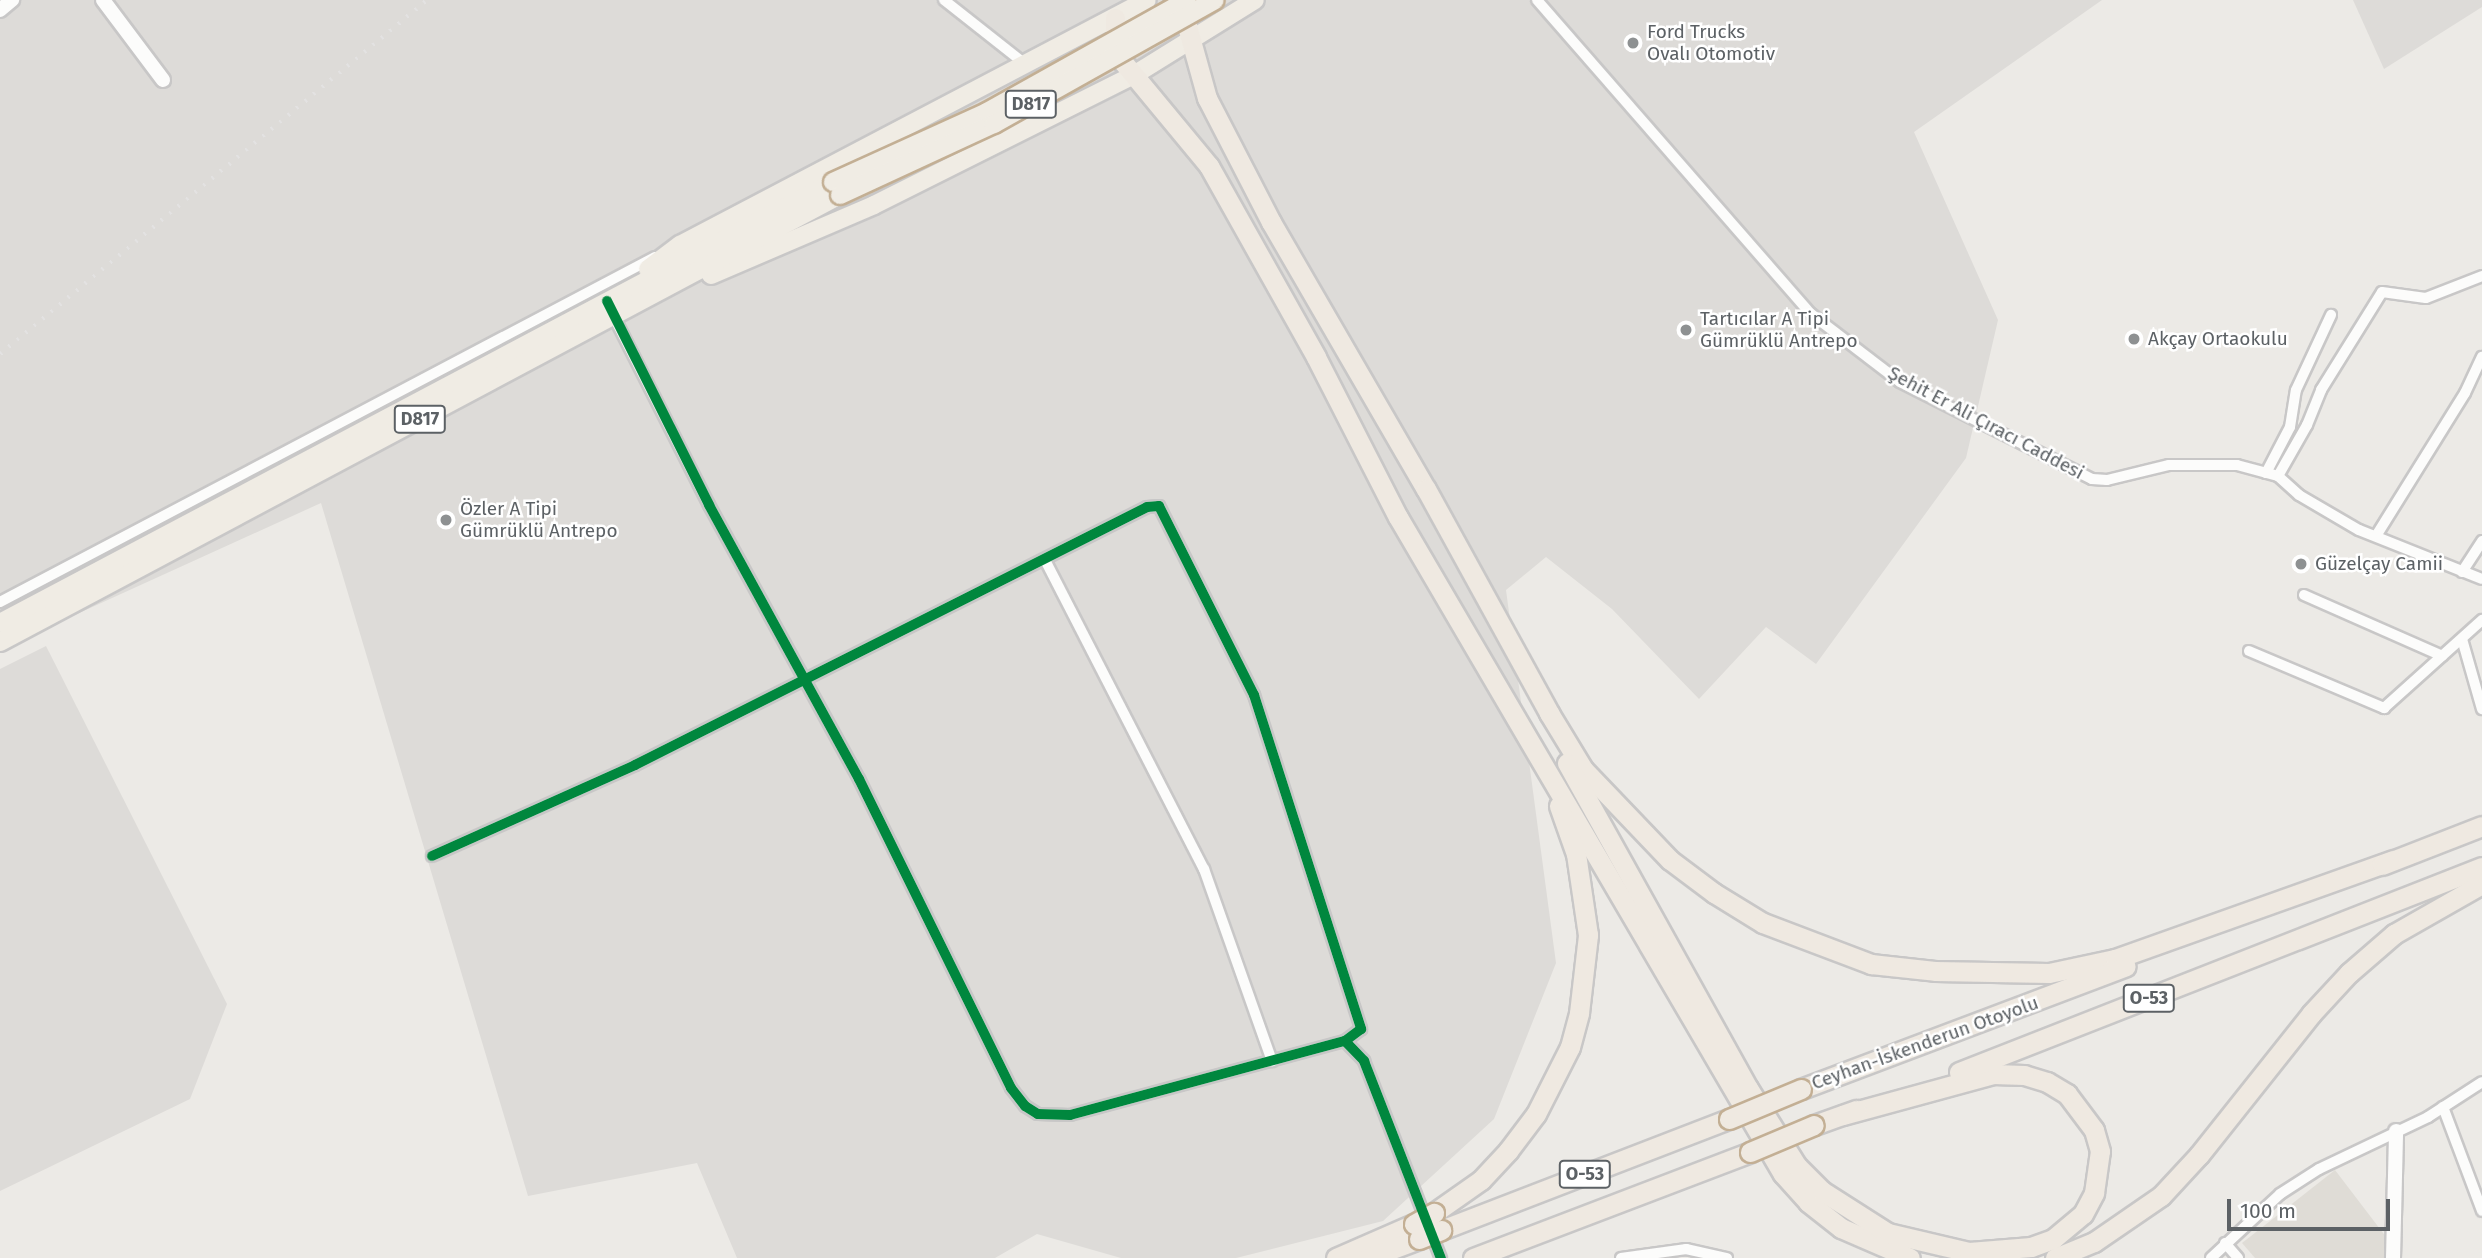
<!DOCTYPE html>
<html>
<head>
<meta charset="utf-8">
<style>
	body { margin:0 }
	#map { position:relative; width:2482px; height:1258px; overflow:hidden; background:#eceae6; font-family:"Fira Sans",sans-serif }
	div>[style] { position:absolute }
	.industrial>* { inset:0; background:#dddbd8 }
	.education>* { inset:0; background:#dfdcd6 }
	.roads { filter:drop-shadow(2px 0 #c8c7c7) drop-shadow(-2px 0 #c8c7c7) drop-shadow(0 2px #c8c7c7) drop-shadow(0 -2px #c8c7c7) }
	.minor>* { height:10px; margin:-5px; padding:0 5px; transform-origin:5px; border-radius:5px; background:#fcfcfb }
	.tertiary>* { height:14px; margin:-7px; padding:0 7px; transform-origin:7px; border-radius:7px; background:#fcfcfb }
	.trunk>* { height:18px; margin:-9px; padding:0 9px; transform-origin:9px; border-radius:9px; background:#f0ece4 }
	.motorway>* { height:19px; margin:-9.5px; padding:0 9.5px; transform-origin:9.5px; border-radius:9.5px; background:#efe9e1 }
	.rail>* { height:3.5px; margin-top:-1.75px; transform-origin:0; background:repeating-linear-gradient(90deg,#e3e2e2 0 2px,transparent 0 11px) }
	.bridges { filter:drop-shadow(2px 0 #c3af94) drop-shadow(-2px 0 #c3af94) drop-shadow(0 2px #c3af94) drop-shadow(0 -2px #c3af94) }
	.trunk-bridge>* { height:18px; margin:-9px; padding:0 9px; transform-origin:9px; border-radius:9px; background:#f0ece4 }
	.motorway-bridge>* { height:19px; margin:-9.5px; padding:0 9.5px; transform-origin:9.5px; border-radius:9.5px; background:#efe9e1 }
	.cycleway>* { height:10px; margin:-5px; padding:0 5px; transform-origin:5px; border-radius:5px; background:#00873e }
	.dots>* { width:19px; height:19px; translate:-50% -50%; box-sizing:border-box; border:4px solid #fff; border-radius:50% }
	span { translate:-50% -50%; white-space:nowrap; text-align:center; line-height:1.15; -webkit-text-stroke:5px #fff; paint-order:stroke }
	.shield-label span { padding:2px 5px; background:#fff; border:2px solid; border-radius:5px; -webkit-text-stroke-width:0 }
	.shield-label { font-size:18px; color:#5c6165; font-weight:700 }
	.poi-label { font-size:19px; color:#5c6165 }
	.left { translate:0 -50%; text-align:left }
	.street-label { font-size:19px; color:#5c6165 }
	.scale { position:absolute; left:2227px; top:1199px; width:163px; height:32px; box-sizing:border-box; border:4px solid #5c6165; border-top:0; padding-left:9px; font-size:21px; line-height:24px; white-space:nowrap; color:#5c6165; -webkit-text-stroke:5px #fff; paint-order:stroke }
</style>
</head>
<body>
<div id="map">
	<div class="industrial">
		<div style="clip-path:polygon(0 0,2102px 0,1914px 132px,1998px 320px,1966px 458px,1816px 664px,1766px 627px,1699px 699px,1612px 609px,1546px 557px,1506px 590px,1556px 963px,1494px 1119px,1383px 1221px,1236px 1258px,1121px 1258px,1037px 1234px,995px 1258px,737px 1258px,697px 1163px,528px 1196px,321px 503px,0 649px)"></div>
		<div style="clip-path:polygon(2353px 0,2482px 0,2482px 7px,2384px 69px)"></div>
		<div style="clip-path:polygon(46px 646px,227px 1004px,190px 1099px,0 1191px,0 669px)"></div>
	</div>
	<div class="education">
		<div style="clip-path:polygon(2335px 1170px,2396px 1250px,2387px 1258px,2255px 1258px,2242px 1243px)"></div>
	</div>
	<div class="roads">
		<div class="minor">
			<div style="left:944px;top:0;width:103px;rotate:38.3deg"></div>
			<div style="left:1537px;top:0;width:415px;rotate:48.9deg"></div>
			<div style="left:1810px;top:313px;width:113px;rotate:37.5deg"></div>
			<div style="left:1900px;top:382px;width:215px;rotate:26.8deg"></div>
			<div style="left:2092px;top:479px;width:15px;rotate:4deg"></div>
			<div style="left:2107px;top:480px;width:64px;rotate:-13.6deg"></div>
			<div style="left:2169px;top:465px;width:68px"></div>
			<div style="left:2237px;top:465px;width:42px;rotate:15deg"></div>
			<div style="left:2278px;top:476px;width:28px;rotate:42deg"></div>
			<div style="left:2299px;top:495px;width:69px;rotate:30.3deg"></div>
			<div style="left:2359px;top:530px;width:132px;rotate:21.7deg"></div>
			<div style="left:612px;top:313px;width:215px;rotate:63.2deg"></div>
			<div style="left:709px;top:505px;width:312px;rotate:61.3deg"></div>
			<div style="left:859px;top:779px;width:344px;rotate:63.8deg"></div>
			<div style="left:1011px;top:1088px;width:23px;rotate:52deg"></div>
			<div style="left:1025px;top:1106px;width:15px;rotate:32deg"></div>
			<div style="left:1038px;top:1114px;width:32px;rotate:2deg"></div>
			<div style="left:1070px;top:1115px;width:285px;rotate:-15.1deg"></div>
			<div style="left:1345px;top:1041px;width:28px;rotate:46deg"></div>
			<div style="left:1364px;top:1061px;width:212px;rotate:68.7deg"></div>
			<div style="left:2266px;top:473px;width:52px;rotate:-62.4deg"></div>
			<div style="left:2290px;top:427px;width:37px;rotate:-81deg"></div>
			<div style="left:2296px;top:390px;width:83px;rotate:-65deg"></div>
			<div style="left:2278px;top:476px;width:59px;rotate:-60.4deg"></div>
			<div style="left:2307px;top:425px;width:38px;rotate:-68deg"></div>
			<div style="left:2321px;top:390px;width:115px;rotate:-58.1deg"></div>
			<div style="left:2382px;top:292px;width:44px;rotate:7.8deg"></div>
			<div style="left:2426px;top:298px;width:60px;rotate:-21.4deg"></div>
			<div style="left:2376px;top:536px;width:168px;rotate:-58.1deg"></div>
			<div style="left:2465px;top:393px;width:40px;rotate:-65deg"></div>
			<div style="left:1045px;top:560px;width:348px;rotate:62.8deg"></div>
			<div style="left:1204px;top:869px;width:204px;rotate:70.5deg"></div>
			<div style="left:2462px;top:572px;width:37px;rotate:-57deg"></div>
			<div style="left:2304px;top:595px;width:151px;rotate:23.8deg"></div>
			<div style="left:0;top:602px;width:740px;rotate:-27.78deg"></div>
			<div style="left:2462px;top:639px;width:73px;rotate:74.1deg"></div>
			<div style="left:2249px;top:651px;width:147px;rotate:22.9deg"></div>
			<div style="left:2384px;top:708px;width:132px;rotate:-41.9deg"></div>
			<div style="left:432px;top:856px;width:222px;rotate:-24.1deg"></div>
			<div style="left:635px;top:765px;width:573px;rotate:-26.74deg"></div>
			<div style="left:1147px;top:507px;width:12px;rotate:-5deg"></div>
			<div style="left:1159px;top:506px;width:212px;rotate:63.3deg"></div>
			<div style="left:1254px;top:695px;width:351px;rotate:72.2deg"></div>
			<div style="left:1361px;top:1029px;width:20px;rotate:143deg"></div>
			<div style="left:2443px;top:1107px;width:111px;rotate:69.4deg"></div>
			<div style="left:2225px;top:1243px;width:20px;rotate:49deg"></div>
			<div style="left:1621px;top:1258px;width:66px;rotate:-7.9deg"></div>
			<div style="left:1686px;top:1249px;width:42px;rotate:12.4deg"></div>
			<div style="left:2211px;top:1258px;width:94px;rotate:-42.8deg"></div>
			<div style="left:2280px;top:1194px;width:46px;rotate:-32.7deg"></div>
			<div style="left:2319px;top:1169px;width:121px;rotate:-25.5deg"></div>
			<div style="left:2428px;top:1117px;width:64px;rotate:-32.9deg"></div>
		</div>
		<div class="tertiary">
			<div style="left:103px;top:0;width:100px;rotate:53.1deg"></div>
			<div style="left:0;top:10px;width:16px;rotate:-40deg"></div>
			<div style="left:2393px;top:1258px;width:127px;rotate:-88.6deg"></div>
		</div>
		<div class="trunk">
			<div style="left:648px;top:269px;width:40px;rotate:-37deg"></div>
			<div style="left:680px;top:245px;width:527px;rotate:-27.68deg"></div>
			<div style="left:711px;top:275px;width:177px;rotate:-23.2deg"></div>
			<div style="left:874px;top:205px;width:291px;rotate:-26.6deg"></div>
			<div style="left:1134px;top:75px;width:142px;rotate:-31.8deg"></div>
			<div style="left:0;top:623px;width:943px;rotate:-27.9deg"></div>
			<div style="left:0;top:642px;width:952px;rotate:-28.02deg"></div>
		</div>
		<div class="motorway">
			<div style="left:1173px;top:3px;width:27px;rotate:59deg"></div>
			<div style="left:1187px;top:26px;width:75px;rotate:74.5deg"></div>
			<div style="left:1207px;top:98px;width:140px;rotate:62.7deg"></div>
			<div style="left:1271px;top:222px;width:309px;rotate:59.9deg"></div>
			<div style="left:1426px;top:489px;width:256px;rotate:61.2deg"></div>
			<div style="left:1549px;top:713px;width:66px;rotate:58.7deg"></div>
			<div style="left:1583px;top:769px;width:126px;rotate:46.3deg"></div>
			<div style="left:1670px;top:860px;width:55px;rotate:36.9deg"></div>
			<div style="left:1714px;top:893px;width:57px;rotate:31.5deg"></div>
			<div style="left:1763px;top:923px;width:116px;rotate:20.8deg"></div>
			<div style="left:1871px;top:964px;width:64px;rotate:6.2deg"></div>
			<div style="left:1935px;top:971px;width:114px;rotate:1deg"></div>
			<div style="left:2049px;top:973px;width:67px;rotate:-12deg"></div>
			<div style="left:2115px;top:959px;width:295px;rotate:-19.6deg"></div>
			<div style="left:1115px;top:18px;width:19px;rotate:90deg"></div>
			<div style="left:1115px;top:37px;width:26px;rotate:72deg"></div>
			<div style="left:1123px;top:62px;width:135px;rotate:50.4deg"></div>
			<div style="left:1209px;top:166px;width:219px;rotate:60.7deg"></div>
			<div style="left:1316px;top:357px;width:180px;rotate:62.9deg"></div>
			<div style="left:1398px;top:517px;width:761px;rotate:59.63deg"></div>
			<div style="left:1783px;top:1174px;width:38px;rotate:48deg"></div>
			<div style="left:1808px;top:1202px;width:42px;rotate:38.2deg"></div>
			<div style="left:1841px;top:1228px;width:75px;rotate:23.5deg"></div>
			<div style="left:1567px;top:763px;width:372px;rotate:60.9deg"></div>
			<div style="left:1748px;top:1088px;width:92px;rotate:57.9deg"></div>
			<div style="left:1797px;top:1166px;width:35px;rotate:45deg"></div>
			<div style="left:1822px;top:1191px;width:78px;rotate:32.5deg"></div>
			<div style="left:1888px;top:1233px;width:83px;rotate:13.2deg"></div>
			<div style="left:1969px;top:1252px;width:62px;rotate:-4.6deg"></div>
			<div style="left:2031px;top:1247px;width:23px;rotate:-20deg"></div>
			<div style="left:2053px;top:1239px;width:39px;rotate:-40deg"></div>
			<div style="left:2083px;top:1214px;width:24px;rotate:-62deg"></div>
			<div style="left:2094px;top:1193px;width:42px;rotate:-81.9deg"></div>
			<div style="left:2100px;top:1151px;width:22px;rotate:-106deg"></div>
			<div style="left:2094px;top:1130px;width:45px;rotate:-126.9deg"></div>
			<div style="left:2067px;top:1094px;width:23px;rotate:-149deg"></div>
			<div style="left:2047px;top:1082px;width:24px;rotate:-163deg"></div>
			<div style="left:2024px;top:1075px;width:31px;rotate:-178deg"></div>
			<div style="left:1993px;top:1074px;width:156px;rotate:164.7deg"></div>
			<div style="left:2382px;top:865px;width:107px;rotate:-21.3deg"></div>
			<div style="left:1959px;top:1072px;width:562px;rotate:-21.4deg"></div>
			<div style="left:1801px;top:1089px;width:347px;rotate:-20.7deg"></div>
			<div style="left:1814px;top:1125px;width:45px;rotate:-19.7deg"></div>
			<div style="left:1434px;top:1213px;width:57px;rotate:-35.1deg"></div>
			<div style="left:1481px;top:1180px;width:40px;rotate:-47deg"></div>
			<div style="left:1508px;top:1151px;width:46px;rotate:-52.9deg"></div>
			<div style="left:1536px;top:1114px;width:75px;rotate:-63.1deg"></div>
			<div style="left:1570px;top:1047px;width:35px;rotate:-75deg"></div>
			<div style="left:1579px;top:1013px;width:79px;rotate:-83.4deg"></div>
			<div style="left:1588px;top:935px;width:82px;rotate:-98.4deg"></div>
			<div style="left:1576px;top:854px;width:51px;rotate:-109.5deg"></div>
			<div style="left:1441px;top:1230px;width:309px;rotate:-21.1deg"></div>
			<div style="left:1336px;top:1258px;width:85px;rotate:-23.6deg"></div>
			<div style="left:1368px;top:1258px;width:54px;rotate:-20.4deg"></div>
			<div style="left:1473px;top:1258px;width:297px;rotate:-20.9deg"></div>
			<div style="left:2055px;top:1258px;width:42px;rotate:-22.3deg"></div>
			<div style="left:2094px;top:1242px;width:81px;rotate:-34.5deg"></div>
			<div style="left:2161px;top:1196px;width:56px;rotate:-47.2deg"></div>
			<div style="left:2199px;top:1155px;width:180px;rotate:-51.5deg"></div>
			<div style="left:2311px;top:1014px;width:56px;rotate:-47.2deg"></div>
			<div style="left:2349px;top:973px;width:60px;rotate:-40.9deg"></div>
			<div style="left:2394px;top:934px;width:101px;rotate:-29.6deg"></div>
		</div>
	</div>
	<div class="rail">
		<div style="left:0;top:354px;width:555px;rotate:-39.66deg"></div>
	</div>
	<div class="bridges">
		<div class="trunk-bridge">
			<div style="left:833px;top:182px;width:169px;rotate:-24.4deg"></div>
			<div style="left:987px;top:112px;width:229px;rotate:-29.2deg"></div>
			<div style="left:840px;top:195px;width:170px;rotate:-24.8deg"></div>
			<div style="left:994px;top:124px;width:253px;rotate:-29.3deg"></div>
		</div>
		<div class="motorway-bridge">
			<div style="left:1729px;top:1119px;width:78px;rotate:-22.6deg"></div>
			<div style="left:1750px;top:1152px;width:69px;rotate:-22.9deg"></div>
			<div style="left:1414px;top:1224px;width:23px;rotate:-29deg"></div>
			<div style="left:1419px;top:1239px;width:24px;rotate:-22deg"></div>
		</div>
	</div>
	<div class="cycleway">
		<div style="left:607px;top:301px;width:228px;rotate:63.4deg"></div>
		<div style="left:709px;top:505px;width:312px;rotate:61.3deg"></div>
		<div style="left:859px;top:779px;width:344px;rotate:63.8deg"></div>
		<div style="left:1011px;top:1088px;width:23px;rotate:52deg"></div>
		<div style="left:1025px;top:1106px;width:15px;rotate:32deg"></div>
		<div style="left:1038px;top:1114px;width:32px;rotate:2deg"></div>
		<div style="left:1070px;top:1115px;width:285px;rotate:-15.1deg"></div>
		<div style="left:1345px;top:1041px;width:28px;rotate:46deg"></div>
		<div style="left:1364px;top:1061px;width:212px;rotate:68.7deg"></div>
		<div style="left:432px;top:856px;width:222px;rotate:-24.1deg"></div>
		<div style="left:635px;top:765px;width:573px;rotate:-26.74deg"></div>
		<div style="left:1147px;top:507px;width:12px;rotate:-5deg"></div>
		<div style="left:1159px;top:506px;width:212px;rotate:63.3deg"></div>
		<div style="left:1254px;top:695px;width:351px;rotate:72.2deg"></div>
		<div style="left:1361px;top:1029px;width:20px;rotate:143deg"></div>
	</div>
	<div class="dots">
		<div style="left:1633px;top:43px;background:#8e9192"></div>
		<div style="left:1686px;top:330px;background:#8e9192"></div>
		<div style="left:2134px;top:339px;background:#8e9192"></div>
		<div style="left:446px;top:520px;background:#8e9192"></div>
		<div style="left:2301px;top:564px;background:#8e9192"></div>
	</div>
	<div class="shield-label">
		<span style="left:1031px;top:104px">D817</span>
		<span style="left:420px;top:419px">D817</span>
		<span style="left:2149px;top:998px">O-53</span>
		<span style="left:1585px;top:1174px">O-53</span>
	</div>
	<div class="poi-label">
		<span class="left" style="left:1647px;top:43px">Ford Trucks<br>Ovalı Otomotiv</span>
		<span class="left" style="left:1700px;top:330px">Tartıcılar A Tipi<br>Gümrüklü Antrepo</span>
		<span class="left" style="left:2148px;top:339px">Akçay Ortaokulu</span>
		<span class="left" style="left:460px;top:520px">Özler A Tipi<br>Gümrüklü Antrepo</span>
		<span class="left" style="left:2315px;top:564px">Güzelçay Camii</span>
	</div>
	<div class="street-label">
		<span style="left:1986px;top:423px;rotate:28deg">Şehit Er Ali Çıracı Caddesi</span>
		<span style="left:1925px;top:1043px;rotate:-20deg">Ceyhan-İskenderun Otoyolu</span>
	</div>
	<div class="scale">100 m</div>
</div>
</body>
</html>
